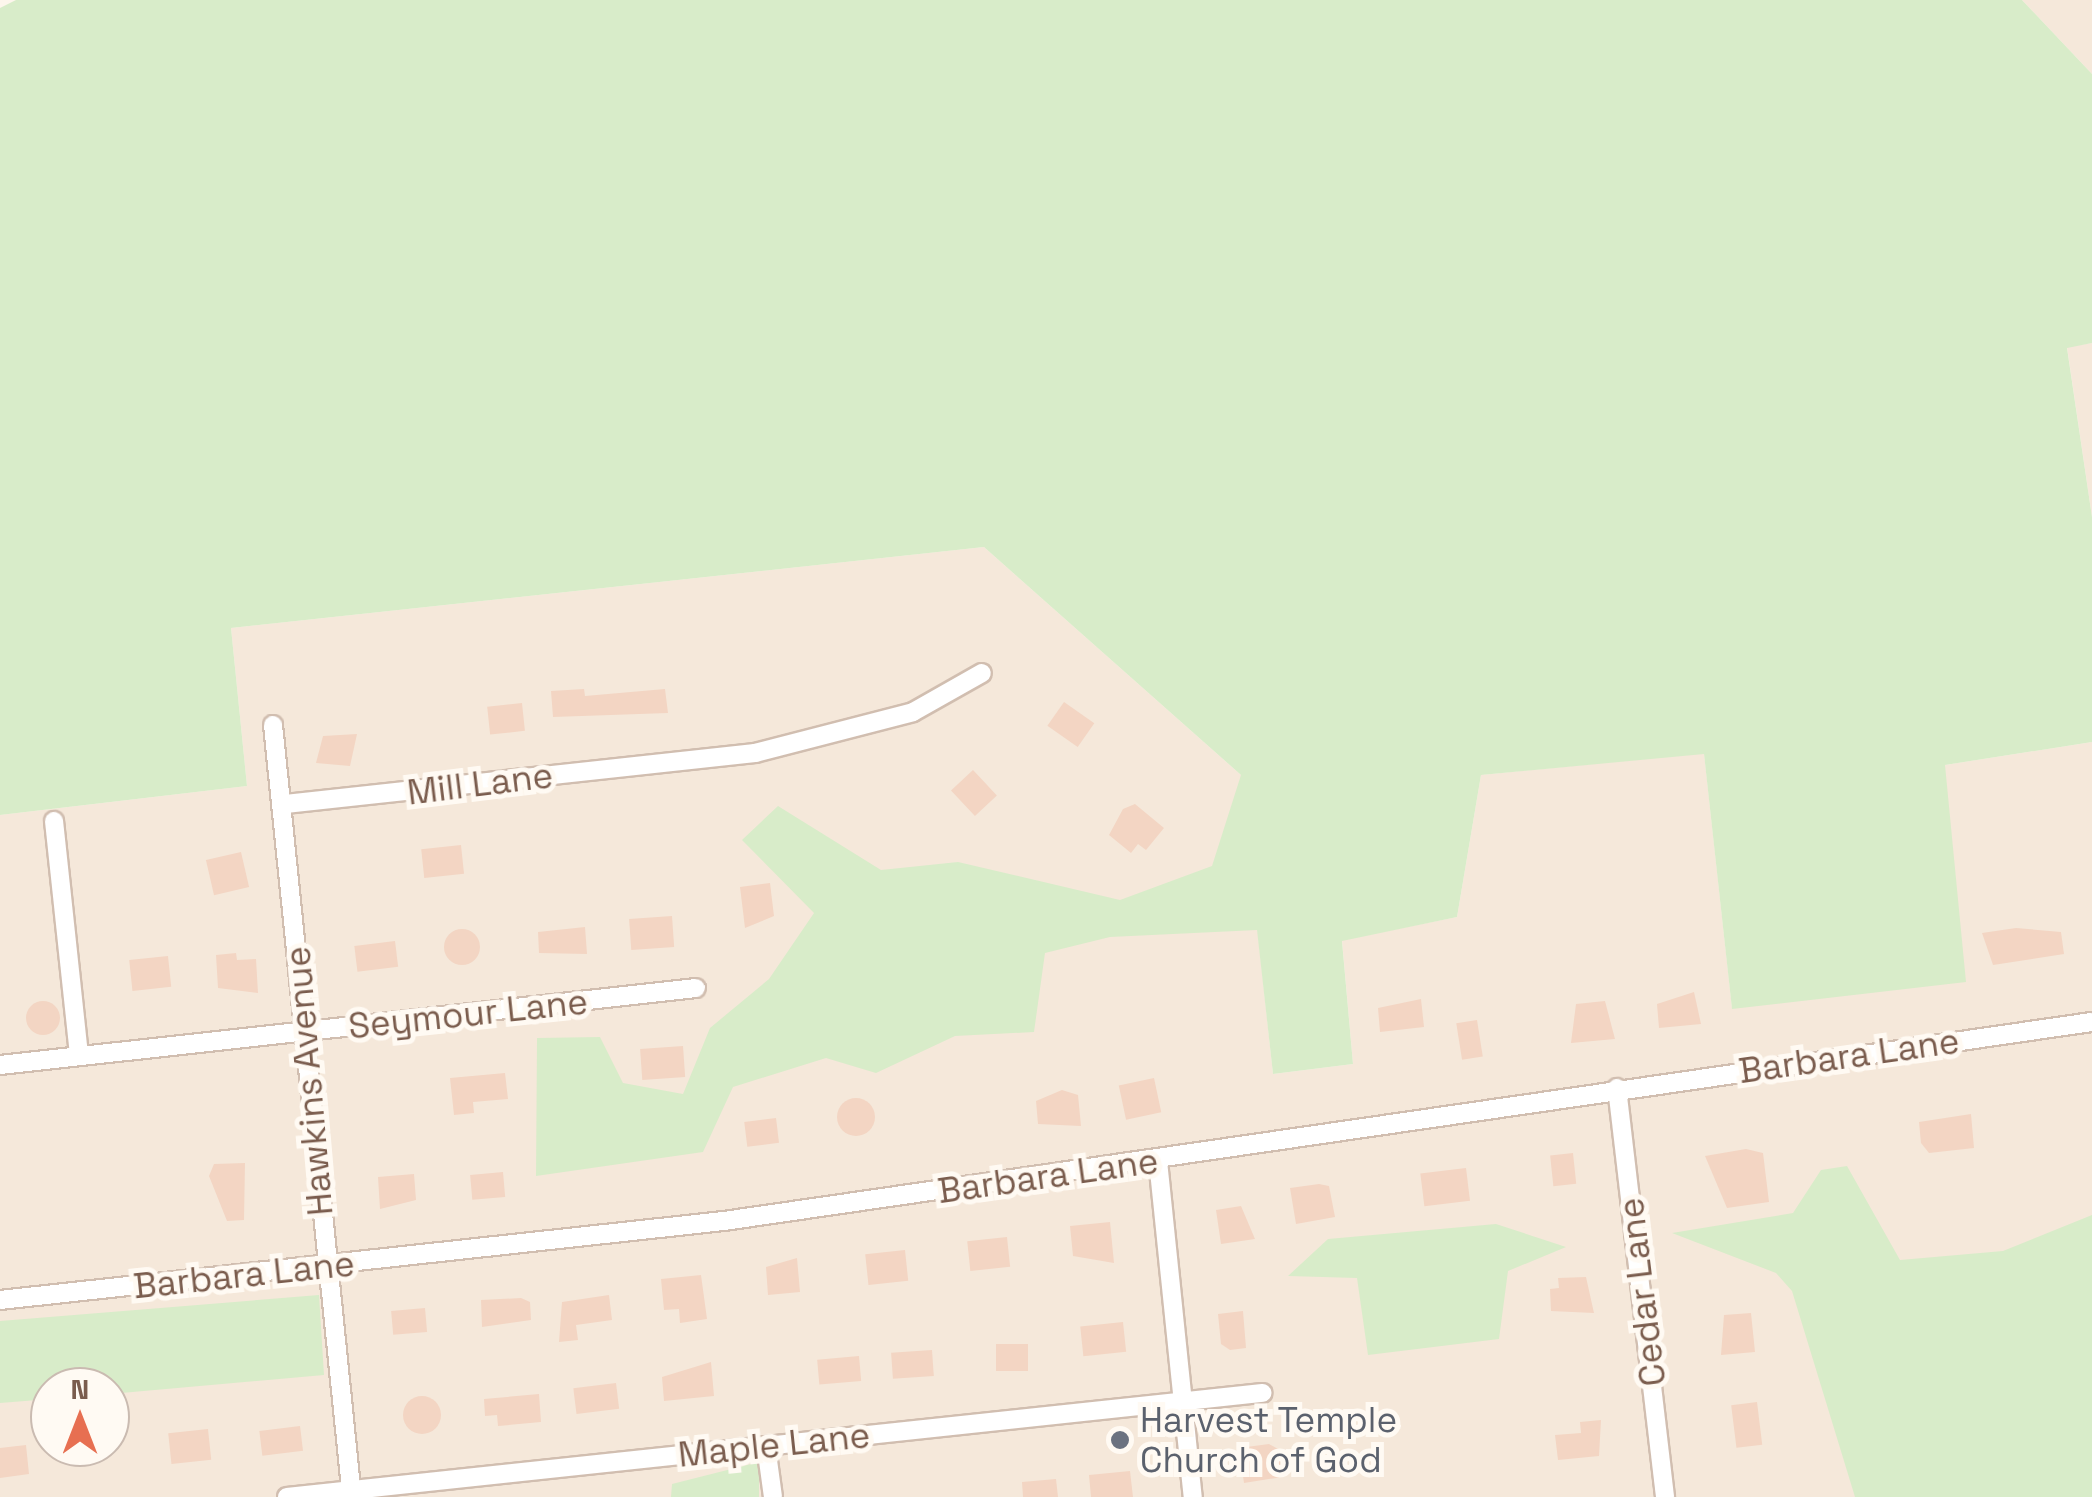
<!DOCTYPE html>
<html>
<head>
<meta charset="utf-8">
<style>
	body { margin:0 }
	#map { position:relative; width:2092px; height:1497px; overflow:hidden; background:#fdf6ec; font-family:"Space Grotesk",sans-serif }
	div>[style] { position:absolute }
	.residential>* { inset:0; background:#f5e8da }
	.green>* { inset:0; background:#d8ecc9 }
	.building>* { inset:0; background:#f3d5c3; transform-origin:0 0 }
	.round { border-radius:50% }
	.roads { filter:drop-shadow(2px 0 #d1beb0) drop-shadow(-2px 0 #d1beb0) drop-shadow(0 2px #d1beb0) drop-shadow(0 -2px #d1beb0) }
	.minor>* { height:18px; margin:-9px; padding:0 9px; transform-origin:9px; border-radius:9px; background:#fff }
	.dots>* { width:28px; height:28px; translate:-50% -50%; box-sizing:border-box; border:5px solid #fffaf3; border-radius:50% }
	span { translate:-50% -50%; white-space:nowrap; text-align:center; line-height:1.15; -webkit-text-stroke:10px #fffaf3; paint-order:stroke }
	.street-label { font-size:35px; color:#7a5c4d }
	.worship-label { font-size:35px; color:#5b616d }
	.left { translate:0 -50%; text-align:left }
	.north { position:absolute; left:30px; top:1367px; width:100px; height:100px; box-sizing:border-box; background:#fffaf3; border:2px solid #cabbb1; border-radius:50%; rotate:0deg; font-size:28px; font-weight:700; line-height:40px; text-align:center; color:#7a5c4d }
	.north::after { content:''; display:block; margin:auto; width:35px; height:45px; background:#e76f51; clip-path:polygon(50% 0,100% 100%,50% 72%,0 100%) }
</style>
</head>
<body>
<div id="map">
	<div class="residential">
		<div style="clip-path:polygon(2022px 0,2092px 0,2092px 74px)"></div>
		<div style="clip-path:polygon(2092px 343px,2092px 517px,2067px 347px)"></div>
		<div style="clip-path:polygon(evenodd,984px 547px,1241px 775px,1273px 1074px,1353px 1064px,1342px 940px,1457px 917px,1481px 775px,1704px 753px,1732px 1008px,1945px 765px,2092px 742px,2092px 1497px,0 1497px,0 815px,247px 786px,231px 628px,984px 547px,50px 1387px,110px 1387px,110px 1447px,50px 1447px,50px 1387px)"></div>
	</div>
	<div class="green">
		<div style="clip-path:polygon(16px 0,2022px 0,2092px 74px,2092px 343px,2067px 348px,2092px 517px,2092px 742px,1945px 765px,1966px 982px,1732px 1009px,1704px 754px,1481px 775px,1457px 917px,1342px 941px,1353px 1064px,1273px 1074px,1257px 930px,1110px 937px,1045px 953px,1034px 1032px,955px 1036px,876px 1073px,826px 1058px,733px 1087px,703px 1152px,536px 1176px,537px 1038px,600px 1037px,623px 1083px,683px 1094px,710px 1028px,769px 979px,814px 913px,742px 840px,778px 806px,881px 870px,958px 862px,1120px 900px,1212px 866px,1241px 775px,984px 547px,231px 628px,247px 786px,0 815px,0 8px)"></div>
		<div style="clip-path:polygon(1847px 1166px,1900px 1260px,2003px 1251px,2092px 1215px,2092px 1497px,1855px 1497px,1792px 1291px,1776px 1273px,1672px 1233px,1793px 1213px,1821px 1170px)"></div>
		<div style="clip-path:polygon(1496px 1224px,1566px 1247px,1508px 1271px,1499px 1339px,1368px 1355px,1357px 1278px,1288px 1276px,1328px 1239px)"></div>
		<div style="clip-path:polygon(319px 1295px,324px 1375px,110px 1394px,110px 1387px,50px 1387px,50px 1399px,0 1403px,0 1321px)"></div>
		<div style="clip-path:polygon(759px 1462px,759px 1497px,671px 1497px,672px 1484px)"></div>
	</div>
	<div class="building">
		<div style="clip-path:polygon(584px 689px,585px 696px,665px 689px,668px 713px,553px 717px,551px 691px)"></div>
		<div style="left:1064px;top:702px;width:37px;height:29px;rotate:35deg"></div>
		<div style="left:522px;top:703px;width:28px;height:35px;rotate:84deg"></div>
		<div style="clip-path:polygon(357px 734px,350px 766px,316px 763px,323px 736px)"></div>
		<div style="left:973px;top:770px;width:35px;height:30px;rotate:47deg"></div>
		<div style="clip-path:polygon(1135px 804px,1164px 828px,1146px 850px,1138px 844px,1131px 853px,1109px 835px,1123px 809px)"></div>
		<div style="left:461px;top:845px;width:29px;height:40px;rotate:84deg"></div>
		<div style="left:241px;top:852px;width:36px;height:36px;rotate:77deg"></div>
		<div style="clip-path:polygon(770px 883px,774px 916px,745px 928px,740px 887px)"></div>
		<div style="left:672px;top:916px;width:31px;height:43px;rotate:86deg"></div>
		<div style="clip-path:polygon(585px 927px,587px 954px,539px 953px,538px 932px)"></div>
		<div style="clip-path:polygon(2016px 928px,2061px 932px,2064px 954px,1993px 965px,1982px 933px)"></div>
		<div class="round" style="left:444px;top:929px;width:36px;height:36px"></div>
		<div style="left:395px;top:941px;width:26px;height:41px;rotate:83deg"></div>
		<div style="clip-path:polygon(236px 953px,237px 960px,256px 959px,258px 993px,218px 988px,216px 955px)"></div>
		<div style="left:168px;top:956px;width:31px;height:39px;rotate:84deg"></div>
		<div style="clip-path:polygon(1694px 992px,1701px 1024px,1659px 1028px,1657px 1004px)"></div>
		<div style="clip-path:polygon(1421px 999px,1424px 1027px,1380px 1032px,1378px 1008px)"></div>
		<div style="clip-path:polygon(1605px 1001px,1615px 1039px,1571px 1043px,1576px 1004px)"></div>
		<div class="round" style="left:26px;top:1001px;width:34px;height:34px"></div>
		<div style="left:1477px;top:1020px;width:37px;height:21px;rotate:81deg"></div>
		<div style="left:683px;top:1046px;width:31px;height:43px;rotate:86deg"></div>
		<div style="clip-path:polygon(505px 1073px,508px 1099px,473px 1102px,474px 1113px,454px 1115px,450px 1078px)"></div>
		<div style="left:1154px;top:1078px;width:35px;height:36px;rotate:78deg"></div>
		<div style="clip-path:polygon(1062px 1090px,1078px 1095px,1081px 1126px,1038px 1124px,1036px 1101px)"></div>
		<div class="round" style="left:837px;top:1098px;width:38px;height:38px"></div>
		<div style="clip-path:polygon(1971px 1114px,1974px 1148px,1929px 1153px,1921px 1143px,1919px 1122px)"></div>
		<div style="left:776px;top:1118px;width:25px;height:32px;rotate:83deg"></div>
		<div style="clip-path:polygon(1746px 1149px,1763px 1153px,1769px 1202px,1727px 1208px,1705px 1156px)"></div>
		<div style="left:1573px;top:1153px;width:31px;height:23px;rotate:84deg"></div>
		<div style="clip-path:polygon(245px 1163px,244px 1220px,227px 1221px,209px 1176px,214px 1164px)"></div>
		<div style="left:1466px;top:1168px;width:33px;height:46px;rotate:83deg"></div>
		<div style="left:503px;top:1172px;width:25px;height:33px;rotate:85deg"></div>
		<div style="clip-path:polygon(414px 1174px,416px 1200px,380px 1209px,378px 1177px)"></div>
		<div style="clip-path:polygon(1319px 1184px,1329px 1186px,1335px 1217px,1296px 1224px,1290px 1188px)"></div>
		<div style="clip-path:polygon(1241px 1206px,1255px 1239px,1221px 1244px,1216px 1210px)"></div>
		<div style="clip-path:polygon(1110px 1222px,1114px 1263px,1073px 1256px,1070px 1226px)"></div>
		<div style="left:1007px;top:1237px;width:30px;height:40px;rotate:84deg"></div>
		<div style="left:905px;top:1250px;width:31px;height:40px;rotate:84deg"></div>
		<div style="clip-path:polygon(797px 1258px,800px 1292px,768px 1295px,766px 1267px)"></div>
		<div style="clip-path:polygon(701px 1275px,707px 1319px,680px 1323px,679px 1309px,664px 1310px,661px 1279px)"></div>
		<div style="clip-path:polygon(1586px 1277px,1594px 1313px,1551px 1311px,1550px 1289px,1559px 1288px,1558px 1278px)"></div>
		<div style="clip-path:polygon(609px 1295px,612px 1320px,576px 1325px,578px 1340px,559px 1342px,562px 1302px)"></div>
		<div style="clip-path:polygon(521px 1298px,530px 1302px,531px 1320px,482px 1327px,481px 1300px)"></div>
		<div style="left:425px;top:1308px;width:24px;height:34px;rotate:85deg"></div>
		<div style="clip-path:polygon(1243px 1311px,1246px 1348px,1230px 1350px,1221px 1344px,1218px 1314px)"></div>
		<div style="clip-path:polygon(1751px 1313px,1755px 1352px,1721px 1355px,1724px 1315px)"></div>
		<div style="left:1123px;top:1322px;width:30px;height:43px;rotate:84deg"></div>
		<div style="left:996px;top:1344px;width:32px;height:27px"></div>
		<div style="left:932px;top:1350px;width:26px;height:41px;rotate:86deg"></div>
		<div style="left:859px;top:1356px;width:25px;height:42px;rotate:85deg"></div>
		<div style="clip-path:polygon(711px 1362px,714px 1396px,664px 1401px,662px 1377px)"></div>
		<div style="left:616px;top:1383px;width:26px;height:43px;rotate:83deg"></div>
		<div style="clip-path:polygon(539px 1394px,541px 1422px,498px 1426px,497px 1415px,485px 1416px,484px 1399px)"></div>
		<div class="round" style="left:403px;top:1396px;width:38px;height:38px"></div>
		<div style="left:1757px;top:1402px;width:43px;height:26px;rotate:83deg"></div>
		<div style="clip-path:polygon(1601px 1420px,1599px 1456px,1558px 1460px,1555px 1435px,1581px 1433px,1580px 1422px)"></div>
		<div style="left:300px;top:1426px;width:25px;height:41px;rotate:83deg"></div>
		<div style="left:208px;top:1429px;width:31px;height:40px;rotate:84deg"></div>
		<div style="clip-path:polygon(1269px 1444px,1278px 1449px,1282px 1477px,1244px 1483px,1239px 1448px)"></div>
		<div style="clip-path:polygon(26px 1445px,29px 1474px,0 1478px,0 1448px)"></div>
		<div style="clip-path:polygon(1130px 1471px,1133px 1497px,1091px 1497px,1089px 1475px)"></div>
		<div style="clip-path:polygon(1056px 1479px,1058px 1497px,1023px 1497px,1022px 1482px)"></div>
	</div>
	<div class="roads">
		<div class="minor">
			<div style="left:273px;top:725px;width:776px;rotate:84.16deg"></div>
			<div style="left:285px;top:804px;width:473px;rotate:-6.2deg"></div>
			<div style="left:755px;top:753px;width:163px;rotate:-14.5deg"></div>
			<div style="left:913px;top:712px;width:79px;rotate:-29.5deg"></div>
			<div style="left:54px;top:821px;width:236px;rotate:83.9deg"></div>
			<div style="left:0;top:1065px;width:700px;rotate:-6.31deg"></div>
			<div style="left:1617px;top:1088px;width:412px;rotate:83.3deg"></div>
			<div style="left:1158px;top:1161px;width:338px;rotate:84.1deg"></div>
			<div style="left:0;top:1300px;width:728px;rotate:-6.23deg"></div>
			<div style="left:724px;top:1221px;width:1382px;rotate:-8.28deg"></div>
			<div style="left:766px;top:1446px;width:51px;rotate:82.2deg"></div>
			<div style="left:287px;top:1497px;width:981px;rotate:-6.09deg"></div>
		</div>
	</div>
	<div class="dots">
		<div style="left:1120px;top:1440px;background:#6b7280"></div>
	</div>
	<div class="street-label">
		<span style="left:480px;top:784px;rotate:-7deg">Mill Lane</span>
		<span style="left:468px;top:1014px;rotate:-6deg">Seymour Lane</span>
		<span style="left:1849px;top:1056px;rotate:-8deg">Barbara Lane</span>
		<span style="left:309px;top:1081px;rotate:-95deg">Hawkins Avenue</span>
		<span style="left:1048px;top:1176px;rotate:-8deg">Barbara Lane</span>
		<span style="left:244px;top:1275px;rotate:-6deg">Barbara Lane</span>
		<span style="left:1642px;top:1292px;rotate:-97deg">Cedar Lane</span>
		<span style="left:774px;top:1445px;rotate:-6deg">Maple Lane</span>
	</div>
	<div class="worship-label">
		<span class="left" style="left:1140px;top:1440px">Harvest Temple<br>Church of God</span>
	</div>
	<div class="north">N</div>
</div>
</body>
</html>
